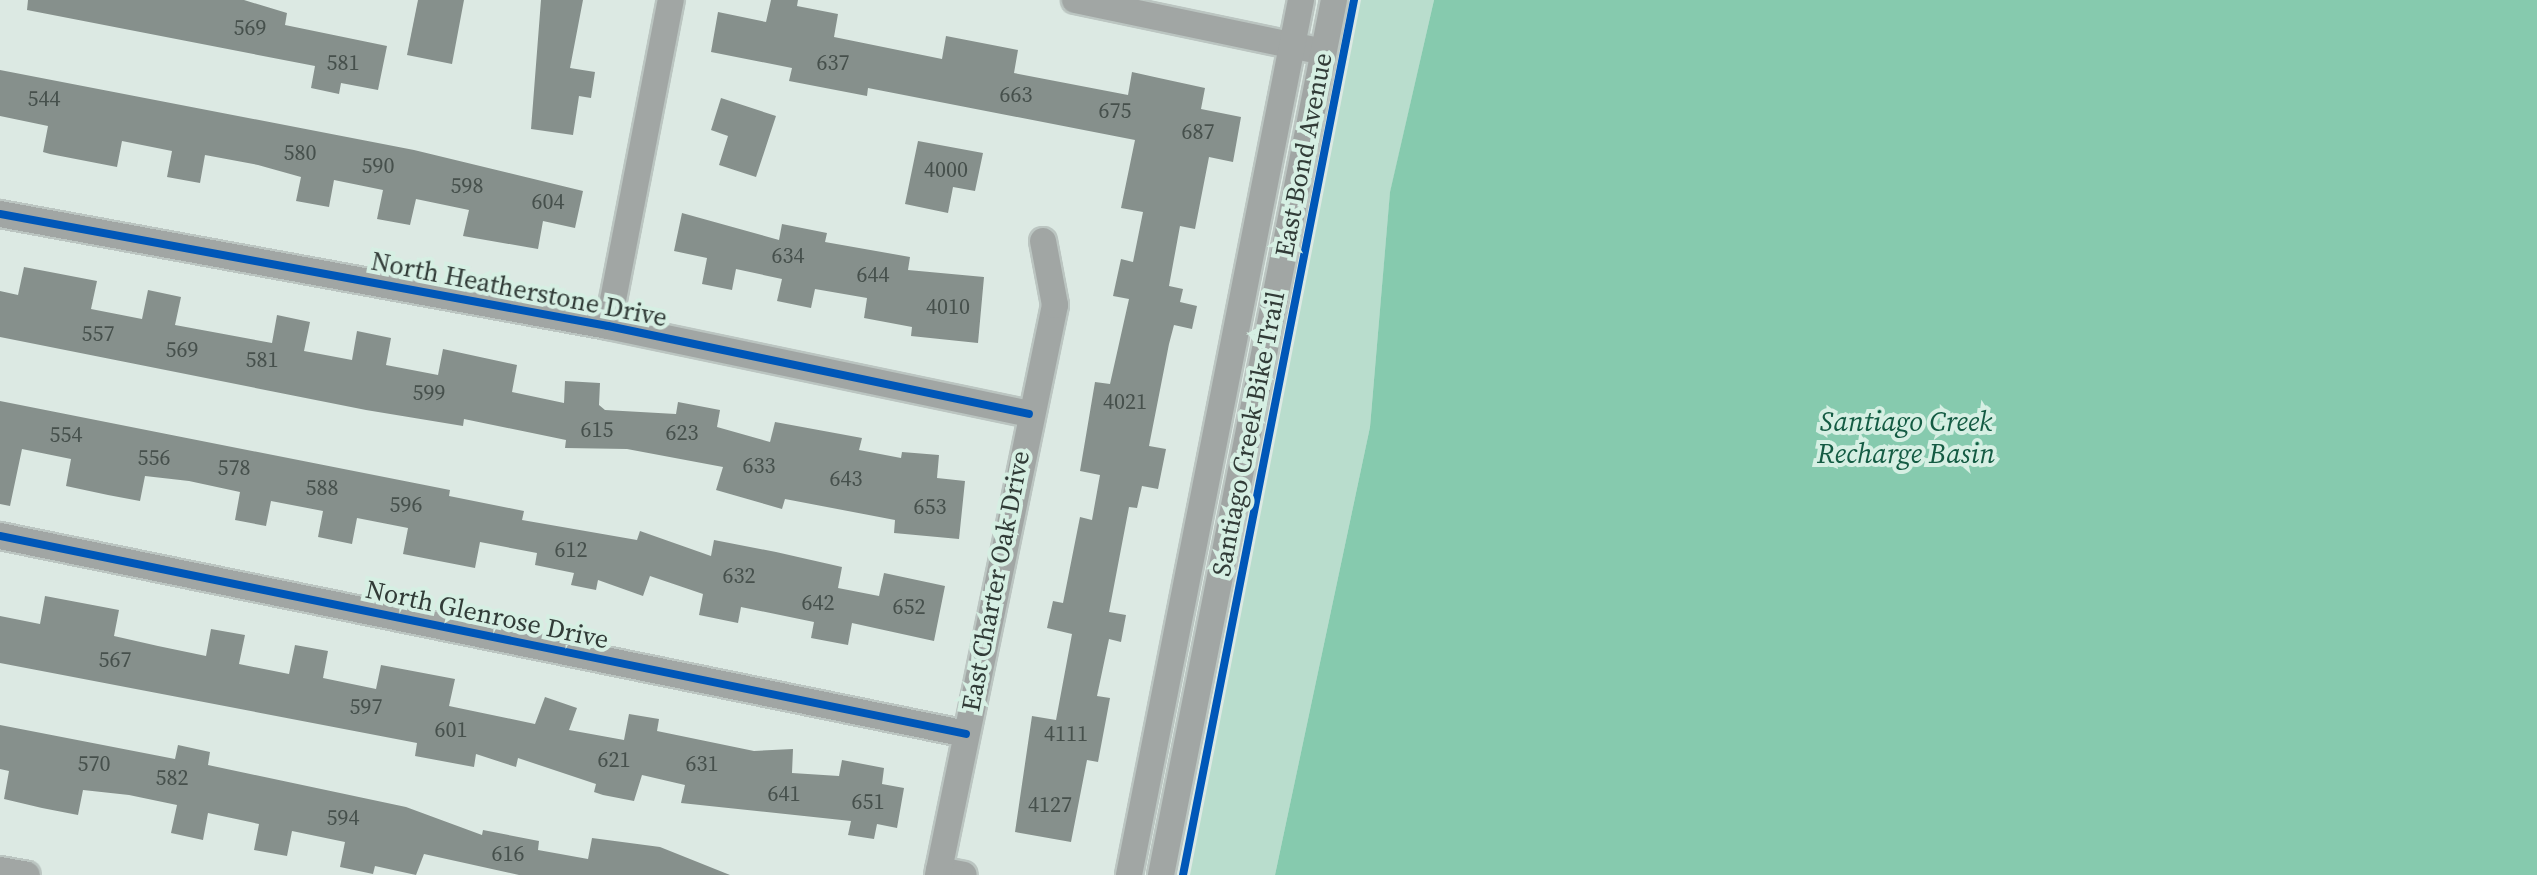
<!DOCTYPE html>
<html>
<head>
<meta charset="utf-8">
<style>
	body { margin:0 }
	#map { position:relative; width:2537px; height:875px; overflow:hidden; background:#dce9e3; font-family:"Source Serif 4",serif }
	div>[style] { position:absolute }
	.green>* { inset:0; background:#b9ddcd }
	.water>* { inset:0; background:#86caae }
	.building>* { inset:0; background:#86908c }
	.roads { filter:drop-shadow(2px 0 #bbc5c1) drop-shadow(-2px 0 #bbc5c1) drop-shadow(0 2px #bbc5c1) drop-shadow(0 -2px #bbc5c1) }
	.minor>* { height:26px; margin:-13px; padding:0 13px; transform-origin:13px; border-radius:13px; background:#a1a6a4 }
	.cycleway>* { height:8px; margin:-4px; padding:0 4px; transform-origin:4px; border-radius:4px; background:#0057b8 }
	span { translate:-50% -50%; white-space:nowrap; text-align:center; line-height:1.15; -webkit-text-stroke:8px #d6efe3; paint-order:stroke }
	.number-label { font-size:22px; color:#46504c }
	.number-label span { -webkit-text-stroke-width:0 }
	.street-label { font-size:26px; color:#313b37 }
	.water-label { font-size:28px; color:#145b43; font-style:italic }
</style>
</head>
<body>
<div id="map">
	<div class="green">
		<div style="clip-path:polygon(1361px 0,1434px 0,1390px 193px,1370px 427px,1275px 875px,1190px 875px)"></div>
	</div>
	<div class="water">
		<div style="clip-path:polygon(1434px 0,2537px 0,2537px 875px,1275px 875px,1370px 427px,1390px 192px)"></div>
	</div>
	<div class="building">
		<div style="clip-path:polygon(28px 0,244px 0,287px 13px,285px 25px,387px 46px,378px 90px,341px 83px,339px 94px,311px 88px,315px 66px,27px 10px)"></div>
		<div style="clip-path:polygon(418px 0,464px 0,452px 64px,407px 55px)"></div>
		<div style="clip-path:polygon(541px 0,583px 0,570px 68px,595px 72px,591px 98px,579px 96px,573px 135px,531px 129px)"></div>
		<div style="clip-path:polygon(771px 0,798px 0,797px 6px,838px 14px,834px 37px,942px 59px,946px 36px,1018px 50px,1014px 73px,1128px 95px,1132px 72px,1159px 78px,1205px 88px,1201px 109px,1241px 117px,1233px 162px,1209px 157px,1195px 229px,1180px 226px,1169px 286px,1183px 289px,1180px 302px,1197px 306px,1192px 329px,1174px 325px,1169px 344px,1149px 446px,1166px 449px,1158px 489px,1142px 486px,1137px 508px,1129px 507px,1109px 612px,1126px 615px,1121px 642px,1109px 639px,1097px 696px,1110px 698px,1098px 762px,1087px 760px,1071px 842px,1015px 832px,1032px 716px,1056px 720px,1072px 634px,1047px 628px,1053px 601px,1063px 603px,1080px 517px,1092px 520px,1100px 475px,1080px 471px,1095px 382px,1110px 384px,1129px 299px,1113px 296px,1121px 259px,1133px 262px,1143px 212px,1121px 208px,1135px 140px,868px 88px,867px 96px,789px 81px,792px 68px,711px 52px,718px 12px,766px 22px)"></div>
		<div style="clip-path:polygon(0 70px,414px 150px,583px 191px,575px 228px,543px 221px,538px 249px,463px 236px,469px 210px,416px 199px,410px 225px,377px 219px,383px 190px,334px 180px,329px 207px,296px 201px,301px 177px,258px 165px,205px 155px,200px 183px,167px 177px,172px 151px,122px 141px,117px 167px,50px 154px,43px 152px,48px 126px,0 116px)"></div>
		<div style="clip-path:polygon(721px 98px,776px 116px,756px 177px,719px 165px,728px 136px,711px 130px)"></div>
		<div style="clip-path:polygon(918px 141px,983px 153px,975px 191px,953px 187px,948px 213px,905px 204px)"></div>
		<div style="clip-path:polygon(682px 213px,779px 240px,782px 224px,827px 233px,825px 242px,910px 257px,908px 270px,984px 277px,978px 343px,911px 336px,912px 327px,864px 318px,867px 298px,815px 289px,811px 308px,777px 301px,782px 279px,736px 269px,732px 290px,702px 284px,707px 258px,674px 251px)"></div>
		<div style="clip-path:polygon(24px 267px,97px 281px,91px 309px,142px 319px,148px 290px,181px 297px,175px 325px,272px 343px,277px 315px,310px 322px,304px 351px,352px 360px,357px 331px,391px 338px,386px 365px,438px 375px,443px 349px,517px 365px,512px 392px,564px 403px,565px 381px,600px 383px,599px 405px,605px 410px,676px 414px,678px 402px,720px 410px,717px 427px,770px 442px,775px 422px,862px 438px,859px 450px,901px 458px,902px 452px,939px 455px,937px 478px,965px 481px,959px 539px,894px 533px,895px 520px,785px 499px,782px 509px,716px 490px,723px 467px,627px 449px,565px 448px,566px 440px,464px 419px,463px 426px,366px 410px,0 337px,0 291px,18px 295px)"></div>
		<div style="clip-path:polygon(0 401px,450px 490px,449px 496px,524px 511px,522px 520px,637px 540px,640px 531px,711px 556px,714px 540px,776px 552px,842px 567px,838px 588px,879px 596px,884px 573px,945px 586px,934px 641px,852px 623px,848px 645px,811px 638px,814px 622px,741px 607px,738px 623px,699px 615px,703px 594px,650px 576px,643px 596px,598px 580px,596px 590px,571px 585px,574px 573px,535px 565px,537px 553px,480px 542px,475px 568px,403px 554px,408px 528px,357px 518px,352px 544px,318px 537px,323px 511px,271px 501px,266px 526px,235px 520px,240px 492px,189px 481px,145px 476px,140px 501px,108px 495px,66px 486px,71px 459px,22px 449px,10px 506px,0 504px)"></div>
		<div style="clip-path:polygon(45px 596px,119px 610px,114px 636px,158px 646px,206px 656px,211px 629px,245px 635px,239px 664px,289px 674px,295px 645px,328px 651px,323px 678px,376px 689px,381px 665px,455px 679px,449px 706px,535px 724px,545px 697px,577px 708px,569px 730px,624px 740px,629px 714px,659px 719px,657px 731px,754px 751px,793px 749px,792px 773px,839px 776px,842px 760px,884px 768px,882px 784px,904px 788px,897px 828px,877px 824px,874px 839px,848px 835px,851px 821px,681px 803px,685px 785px,642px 775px,634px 801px,603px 795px,594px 792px,596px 784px,518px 758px,516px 767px,476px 754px,474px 767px,415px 756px,417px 743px,0 663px,0 616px,40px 624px)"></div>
		<div style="clip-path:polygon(0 725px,175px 759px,178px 745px,210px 752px,208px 765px,406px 807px,482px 835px,483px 830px,539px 841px,538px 850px,588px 859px,592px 838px,660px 847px,730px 875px,519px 875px,424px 854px,416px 875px,375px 866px,373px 874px,340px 867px,345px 842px,292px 831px,287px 856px,254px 850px,259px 824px,208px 813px,203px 840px,171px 833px,177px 805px,129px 795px,83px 790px,78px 815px,42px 808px,4px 799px,9px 771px,0 769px)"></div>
	</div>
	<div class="roads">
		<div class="minor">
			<div style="left:1075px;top:0;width:240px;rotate:11.8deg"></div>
			<div style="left:0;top:214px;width:618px;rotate:10.44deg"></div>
			<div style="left:608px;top:326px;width:430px;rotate:11.8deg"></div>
			<div style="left:608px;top:326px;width:332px;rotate:-79.1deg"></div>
			<div style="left:0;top:536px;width:986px;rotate:11.58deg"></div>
			<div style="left:0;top:870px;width:27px;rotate:10deg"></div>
			<div style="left:939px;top:870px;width:25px;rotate:11deg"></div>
			<div style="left:938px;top:875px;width:582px;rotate:-78.4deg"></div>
			<div style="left:1055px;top:305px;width:65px;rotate:-100.6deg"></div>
			<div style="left:1129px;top:875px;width:892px;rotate:-78.88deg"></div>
			<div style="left:1161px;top:875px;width:892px;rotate:-78.82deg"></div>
		</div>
	</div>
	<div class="cycleway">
		<div style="left:0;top:214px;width:618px;rotate:10.44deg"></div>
		<div style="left:608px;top:326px;width:430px;rotate:11.8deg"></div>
		<div style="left:0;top:536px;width:986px;rotate:11.58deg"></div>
		<div style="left:1183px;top:875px;width:892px;rotate:-78.94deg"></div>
	</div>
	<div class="number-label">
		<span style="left:250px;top:28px">569</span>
		<span style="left:343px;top:63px">581</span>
		<span style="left:833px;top:63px">637</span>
		<span style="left:1016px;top:95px">663</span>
		<span style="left:44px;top:99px">544</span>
		<span style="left:1115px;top:111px">675</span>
		<span style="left:1198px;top:132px">687</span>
		<span style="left:300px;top:153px">580</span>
		<span style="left:378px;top:166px">590</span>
		<span style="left:946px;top:170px">4000</span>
		<span style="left:467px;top:186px">598</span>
		<span style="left:548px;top:202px">604</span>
		<span style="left:788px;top:256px">634</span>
		<span style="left:873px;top:275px">644</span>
		<span style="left:948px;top:307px">4010</span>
		<span style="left:98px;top:334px">557</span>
		<span style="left:182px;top:350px">569</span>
		<span style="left:262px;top:360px">581</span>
		<span style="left:429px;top:393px">599</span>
		<span style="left:1125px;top:402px">4021</span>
		<span style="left:597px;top:430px">615</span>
		<span style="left:682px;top:433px">623</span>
		<span style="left:66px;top:435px">554</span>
		<span style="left:154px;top:458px">556</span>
		<span style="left:759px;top:466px">633</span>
		<span style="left:234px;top:468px">578</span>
		<span style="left:846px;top:479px">643</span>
		<span style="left:322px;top:488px">588</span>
		<span style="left:406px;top:505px">596</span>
		<span style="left:930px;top:507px">653</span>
		<span style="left:571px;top:550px">612</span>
		<span style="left:739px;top:576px">632</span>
		<span style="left:818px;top:603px">642</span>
		<span style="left:909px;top:607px">652</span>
		<span style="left:115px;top:660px">567</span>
		<span style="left:366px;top:707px">597</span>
		<span style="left:451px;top:730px">601</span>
		<span style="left:1066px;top:734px">4111</span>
		<span style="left:614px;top:760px">621</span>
		<span style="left:94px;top:764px">570</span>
		<span style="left:702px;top:764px">631</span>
		<span style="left:172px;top:778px">582</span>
		<span style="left:784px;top:794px">641</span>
		<span style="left:868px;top:802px">651</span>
		<span style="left:1050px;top:805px">4127</span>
		<span style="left:343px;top:818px">594</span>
		<span style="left:508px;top:854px">616</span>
	</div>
	<div class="street-label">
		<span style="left:1304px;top:155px;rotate:-79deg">East Bond Avenue</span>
		<span style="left:519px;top:290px;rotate:11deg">North Heatherstone Drive</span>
		<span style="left:1249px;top:434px;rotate:-79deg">Santiago Creek Bike Trail</span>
		<span style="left:996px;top:581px;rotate:-79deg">East Charter Oak Drive</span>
		<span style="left:487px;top:615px;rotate:12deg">North Glenrose Drive</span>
	</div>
	<div class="water-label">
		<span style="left:1906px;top:437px">Santiago Creek<br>Recharge Basin</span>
	</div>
</div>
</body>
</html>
